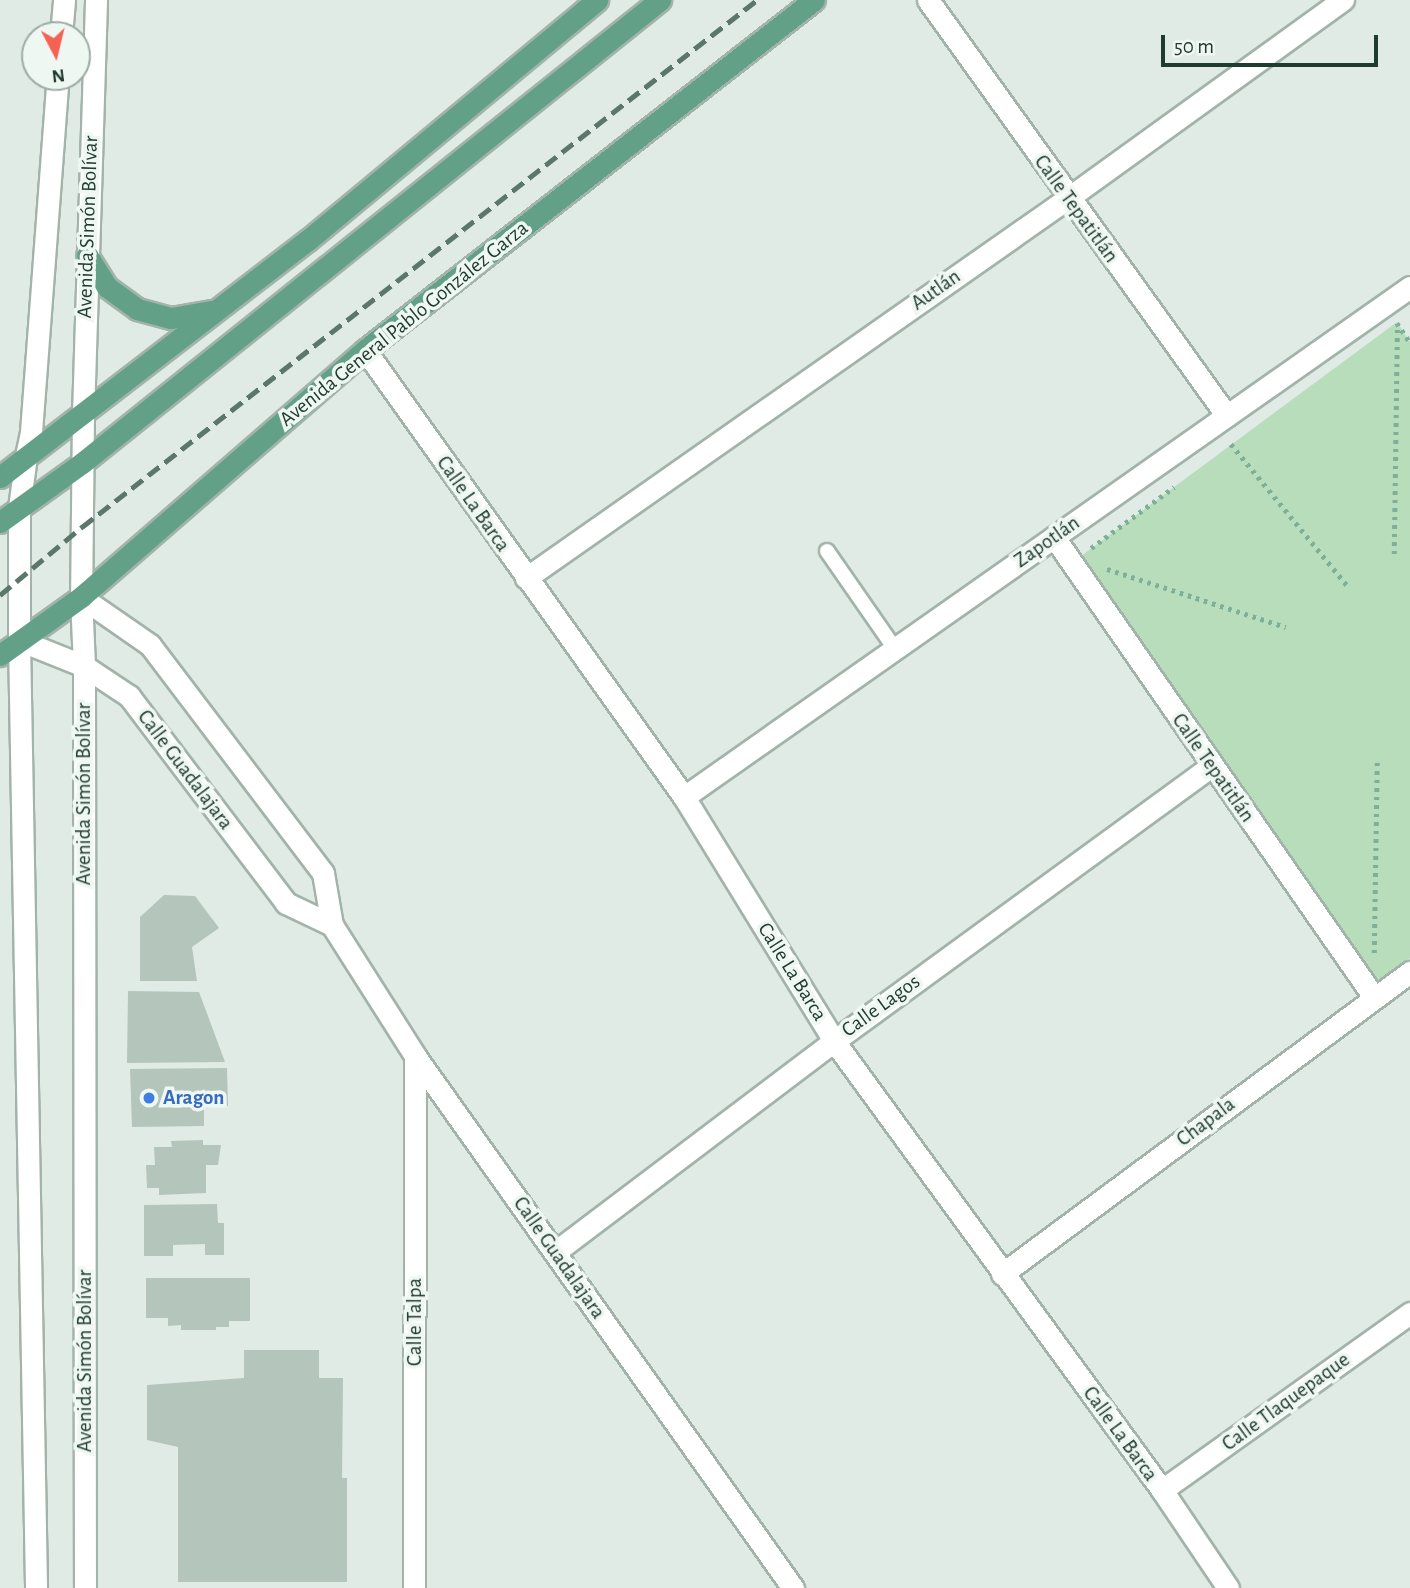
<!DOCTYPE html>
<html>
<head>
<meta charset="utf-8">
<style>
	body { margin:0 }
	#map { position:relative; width:1410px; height:1588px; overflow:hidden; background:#dfebe4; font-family:"Alegreya Sans",sans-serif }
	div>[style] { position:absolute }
	.green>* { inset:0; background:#b7ddbb }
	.building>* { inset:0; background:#b4c5bc }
	.path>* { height:4.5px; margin-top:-2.25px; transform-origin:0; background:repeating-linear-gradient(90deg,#7eaf98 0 3.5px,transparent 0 8.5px) }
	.roads { filter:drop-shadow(2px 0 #a2b3aa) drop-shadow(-2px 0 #a2b3aa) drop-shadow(0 2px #a2b3aa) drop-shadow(0 -2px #a2b3aa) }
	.service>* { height:14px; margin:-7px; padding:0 7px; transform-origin:7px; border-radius:7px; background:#fff }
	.minor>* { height:21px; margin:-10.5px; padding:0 10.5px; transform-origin:10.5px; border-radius:10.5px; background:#fff }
	.tertiary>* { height:21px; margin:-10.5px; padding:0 10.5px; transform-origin:10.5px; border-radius:10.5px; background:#fff }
	.secondary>* { height:21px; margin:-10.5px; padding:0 10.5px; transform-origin:10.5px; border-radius:10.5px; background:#fff }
	.primary>* { height:21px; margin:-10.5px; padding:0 10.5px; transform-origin:10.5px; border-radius:10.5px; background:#62a187 }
	.rail>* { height:5px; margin-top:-2.5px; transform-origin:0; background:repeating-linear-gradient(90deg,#5a776a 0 14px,transparent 0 21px) }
	.dots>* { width:19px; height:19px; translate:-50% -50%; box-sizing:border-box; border:4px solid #eff7f2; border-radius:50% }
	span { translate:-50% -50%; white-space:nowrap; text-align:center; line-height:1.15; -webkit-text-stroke:7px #eff7f2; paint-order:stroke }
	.street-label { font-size:21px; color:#203b2f }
	.shop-label { font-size:21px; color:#366cbe; font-weight:700 }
	.left { translate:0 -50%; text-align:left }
	.north { position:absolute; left:21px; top:21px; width:70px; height:70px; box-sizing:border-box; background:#eff7f2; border:2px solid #9caca4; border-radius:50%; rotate:173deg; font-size:19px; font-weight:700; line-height:28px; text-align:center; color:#203b2f }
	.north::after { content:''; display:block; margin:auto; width:24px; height:32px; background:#f56152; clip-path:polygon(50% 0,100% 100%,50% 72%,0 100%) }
	.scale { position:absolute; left:1161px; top:35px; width:217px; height:32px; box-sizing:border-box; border:4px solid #203b2f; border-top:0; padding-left:9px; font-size:21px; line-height:24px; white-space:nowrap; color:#203b2f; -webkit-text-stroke:5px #eff7f2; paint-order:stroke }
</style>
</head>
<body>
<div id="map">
	<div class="green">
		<div style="clip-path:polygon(1397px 322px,1410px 342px,1410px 958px,1374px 984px,1077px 559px)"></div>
	</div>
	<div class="building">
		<div style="clip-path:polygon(164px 895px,195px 896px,219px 928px,192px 947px,197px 981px,140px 981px,140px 917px)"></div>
		<div style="clip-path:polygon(128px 991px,199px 992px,225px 1062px,127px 1063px)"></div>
		<div style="clip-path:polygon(227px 1068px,228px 1106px,204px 1107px,204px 1126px,132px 1127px,130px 1069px)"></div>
		<div style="clip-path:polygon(203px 1140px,203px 1145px,221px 1145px,218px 1165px,206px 1165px,206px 1193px,159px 1195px,159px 1188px,147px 1188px,146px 1165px,155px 1165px,154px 1147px,172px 1147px,171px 1141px)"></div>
		<div style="clip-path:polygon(217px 1204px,218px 1223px,224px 1223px,224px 1255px,205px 1255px,205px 1244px,173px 1245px,173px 1256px,144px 1256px,144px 1205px)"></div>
		<div style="clip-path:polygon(146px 1278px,250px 1278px,250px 1321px,229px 1321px,229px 1327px,216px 1327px,216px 1330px,181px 1330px,181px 1325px,168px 1326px,168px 1318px,146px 1318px)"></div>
		<div style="clip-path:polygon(244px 1350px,319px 1350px,319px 1378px,343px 1378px,342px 1478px,347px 1478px,347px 1582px,178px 1582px,178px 1447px,147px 1440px,147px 1385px,244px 1378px)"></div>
	</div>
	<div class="path">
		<div style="left:1397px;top:323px;width:23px;rotate:56deg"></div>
		<div style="left:1231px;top:444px;width:183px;rotate:50.6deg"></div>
		<div style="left:1091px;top:548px;width:103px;rotate:-36.3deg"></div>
		<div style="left:1394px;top:554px;width:228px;rotate:-89.2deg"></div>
		<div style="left:1107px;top:569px;width:188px;rotate:18deg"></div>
		<div style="left:1374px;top:953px;width:191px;rotate:-89.1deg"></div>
	</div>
	<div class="roads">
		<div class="service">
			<div style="left:827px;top:551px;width:119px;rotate:55.2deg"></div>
		</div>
		<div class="minor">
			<div style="left:928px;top:0;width:512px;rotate:54.29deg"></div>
			<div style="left:365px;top:350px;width:549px;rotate:54.49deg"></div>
			<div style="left:684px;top:797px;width:286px;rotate:58.4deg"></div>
			<div style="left:834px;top:1041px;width:556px;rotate:53.85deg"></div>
			<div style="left:1162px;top:1490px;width:118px;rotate:56deg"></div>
			<div style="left:1054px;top:537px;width:560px;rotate:55.18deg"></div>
			<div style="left:526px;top:578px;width:662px;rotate:-35.03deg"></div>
			<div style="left:1068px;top:198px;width:339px;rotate:-35.8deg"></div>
			<div style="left:684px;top:797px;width:887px;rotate:-35.09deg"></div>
			<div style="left:555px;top:1252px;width:350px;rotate:-37.1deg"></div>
			<div style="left:834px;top:1041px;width:467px;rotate:-36.1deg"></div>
			<div style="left:1002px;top:1274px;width:508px;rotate:-36.51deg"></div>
			<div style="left:1162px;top:1490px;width:305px;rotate:-35.5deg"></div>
			<div style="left:414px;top:1588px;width:532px;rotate:-89.89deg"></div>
		</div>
		<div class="tertiary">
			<div style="left:61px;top:35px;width:35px;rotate:-85deg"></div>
			<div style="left:83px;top:415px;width:415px;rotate:-88.2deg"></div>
			<div style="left:26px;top:456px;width:25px;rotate:-78deg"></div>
			<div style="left:31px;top:432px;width:356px;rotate:-85.7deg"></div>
			<div style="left:81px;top:597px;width:84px;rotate:34.8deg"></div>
			<div style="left:150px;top:645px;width:286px;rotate:52.8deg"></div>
			<div style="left:323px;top:873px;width:53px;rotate:80.2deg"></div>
			<div style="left:332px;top:925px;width:155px;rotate:57.6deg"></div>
			<div style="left:415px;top:1056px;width:653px;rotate:54.61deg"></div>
			<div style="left:19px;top:640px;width:70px;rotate:21.8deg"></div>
			<div style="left:84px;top:666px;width:54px;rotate:33.7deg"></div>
			<div style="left:129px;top:696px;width:260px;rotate:52.8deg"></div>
			<div style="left:286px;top:903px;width:51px;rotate:25.6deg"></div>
		</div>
		<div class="secondary">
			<div style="left:83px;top:415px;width:182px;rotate:90.6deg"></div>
			<div style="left:81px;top:597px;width:69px;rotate:87.5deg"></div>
			<div style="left:84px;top:666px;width:922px;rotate:89.94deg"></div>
			<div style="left:26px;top:456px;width:52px;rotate:97.7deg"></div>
			<div style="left:19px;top:508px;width:132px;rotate:90deg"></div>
			<div style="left:19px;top:640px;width:948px;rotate:88.97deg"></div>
		</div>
		<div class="primary">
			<div style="left:87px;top:255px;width:38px;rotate:58deg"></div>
			<div style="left:107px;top:287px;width:37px;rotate:36deg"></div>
			<div style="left:137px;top:309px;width:35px;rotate:15deg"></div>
			<div style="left:171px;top:318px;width:42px;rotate:-9.7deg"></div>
			<div style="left:0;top:477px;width:389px;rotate:-37.6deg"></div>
			<div style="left:308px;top:240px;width:376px;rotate:-39.7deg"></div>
			<div style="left:0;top:522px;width:101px;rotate:-35.7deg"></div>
			<div style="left:82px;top:463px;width:741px;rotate:-38.7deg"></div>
			<div style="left:0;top:655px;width:100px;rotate:-35.6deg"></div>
			<div style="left:81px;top:597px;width:376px;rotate:-41deg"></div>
			<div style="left:365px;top:350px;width:569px;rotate:-37.94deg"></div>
		</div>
	</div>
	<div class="rail">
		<div style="left:0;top:595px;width:107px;rotate:-39.7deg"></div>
		<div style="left:82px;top:527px;width:856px;rotate:-37.98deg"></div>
	</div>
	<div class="dots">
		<div style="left:149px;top:1098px;background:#3f7fe0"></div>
	</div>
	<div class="street-label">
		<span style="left:1076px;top:209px;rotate:54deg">Calle Tepatitlán</span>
		<span style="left:88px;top:227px;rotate:-88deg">Avenida Simón Bolívar</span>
		<span style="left:936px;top:290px;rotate:-35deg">Autlán</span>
		<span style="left:404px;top:324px;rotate:-39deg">Avenida General Pablo González Garza</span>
		<span style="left:473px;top:504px;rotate:55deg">Calle La Barca</span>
		<span style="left:1047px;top:542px;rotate:-35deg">Zapotlán</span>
		<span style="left:1213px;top:768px;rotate:55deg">Calle Tepatitlán</span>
		<span style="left:185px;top:770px;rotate:53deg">Calle Guadalajara</span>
		<span style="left:84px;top:794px;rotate:-90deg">Avenida Simón Bolívar</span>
		<span style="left:792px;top:972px;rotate:58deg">Calle La Barca</span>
		<span style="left:881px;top:1006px;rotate:-36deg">Calle Lagos</span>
		<span style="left:1206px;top:1122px;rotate:-37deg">Chapala</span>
		<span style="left:559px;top:1258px;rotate:55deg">Calle Guadalajara</span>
		<span style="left:415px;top:1322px;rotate:-90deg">Calle Talpa</span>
		<span style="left:85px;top:1361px;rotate:-90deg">Avenida Simón Bolívar</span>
		<span style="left:1286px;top:1402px;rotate:-36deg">Calle Tlaquepaque</span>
		<span style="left:1120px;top:1434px;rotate:54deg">Calle La Barca</span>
	</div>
	<div class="shop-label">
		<span class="left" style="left:163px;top:1098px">Aragon</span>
	</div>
	<div class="north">N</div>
	<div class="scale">50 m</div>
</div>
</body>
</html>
